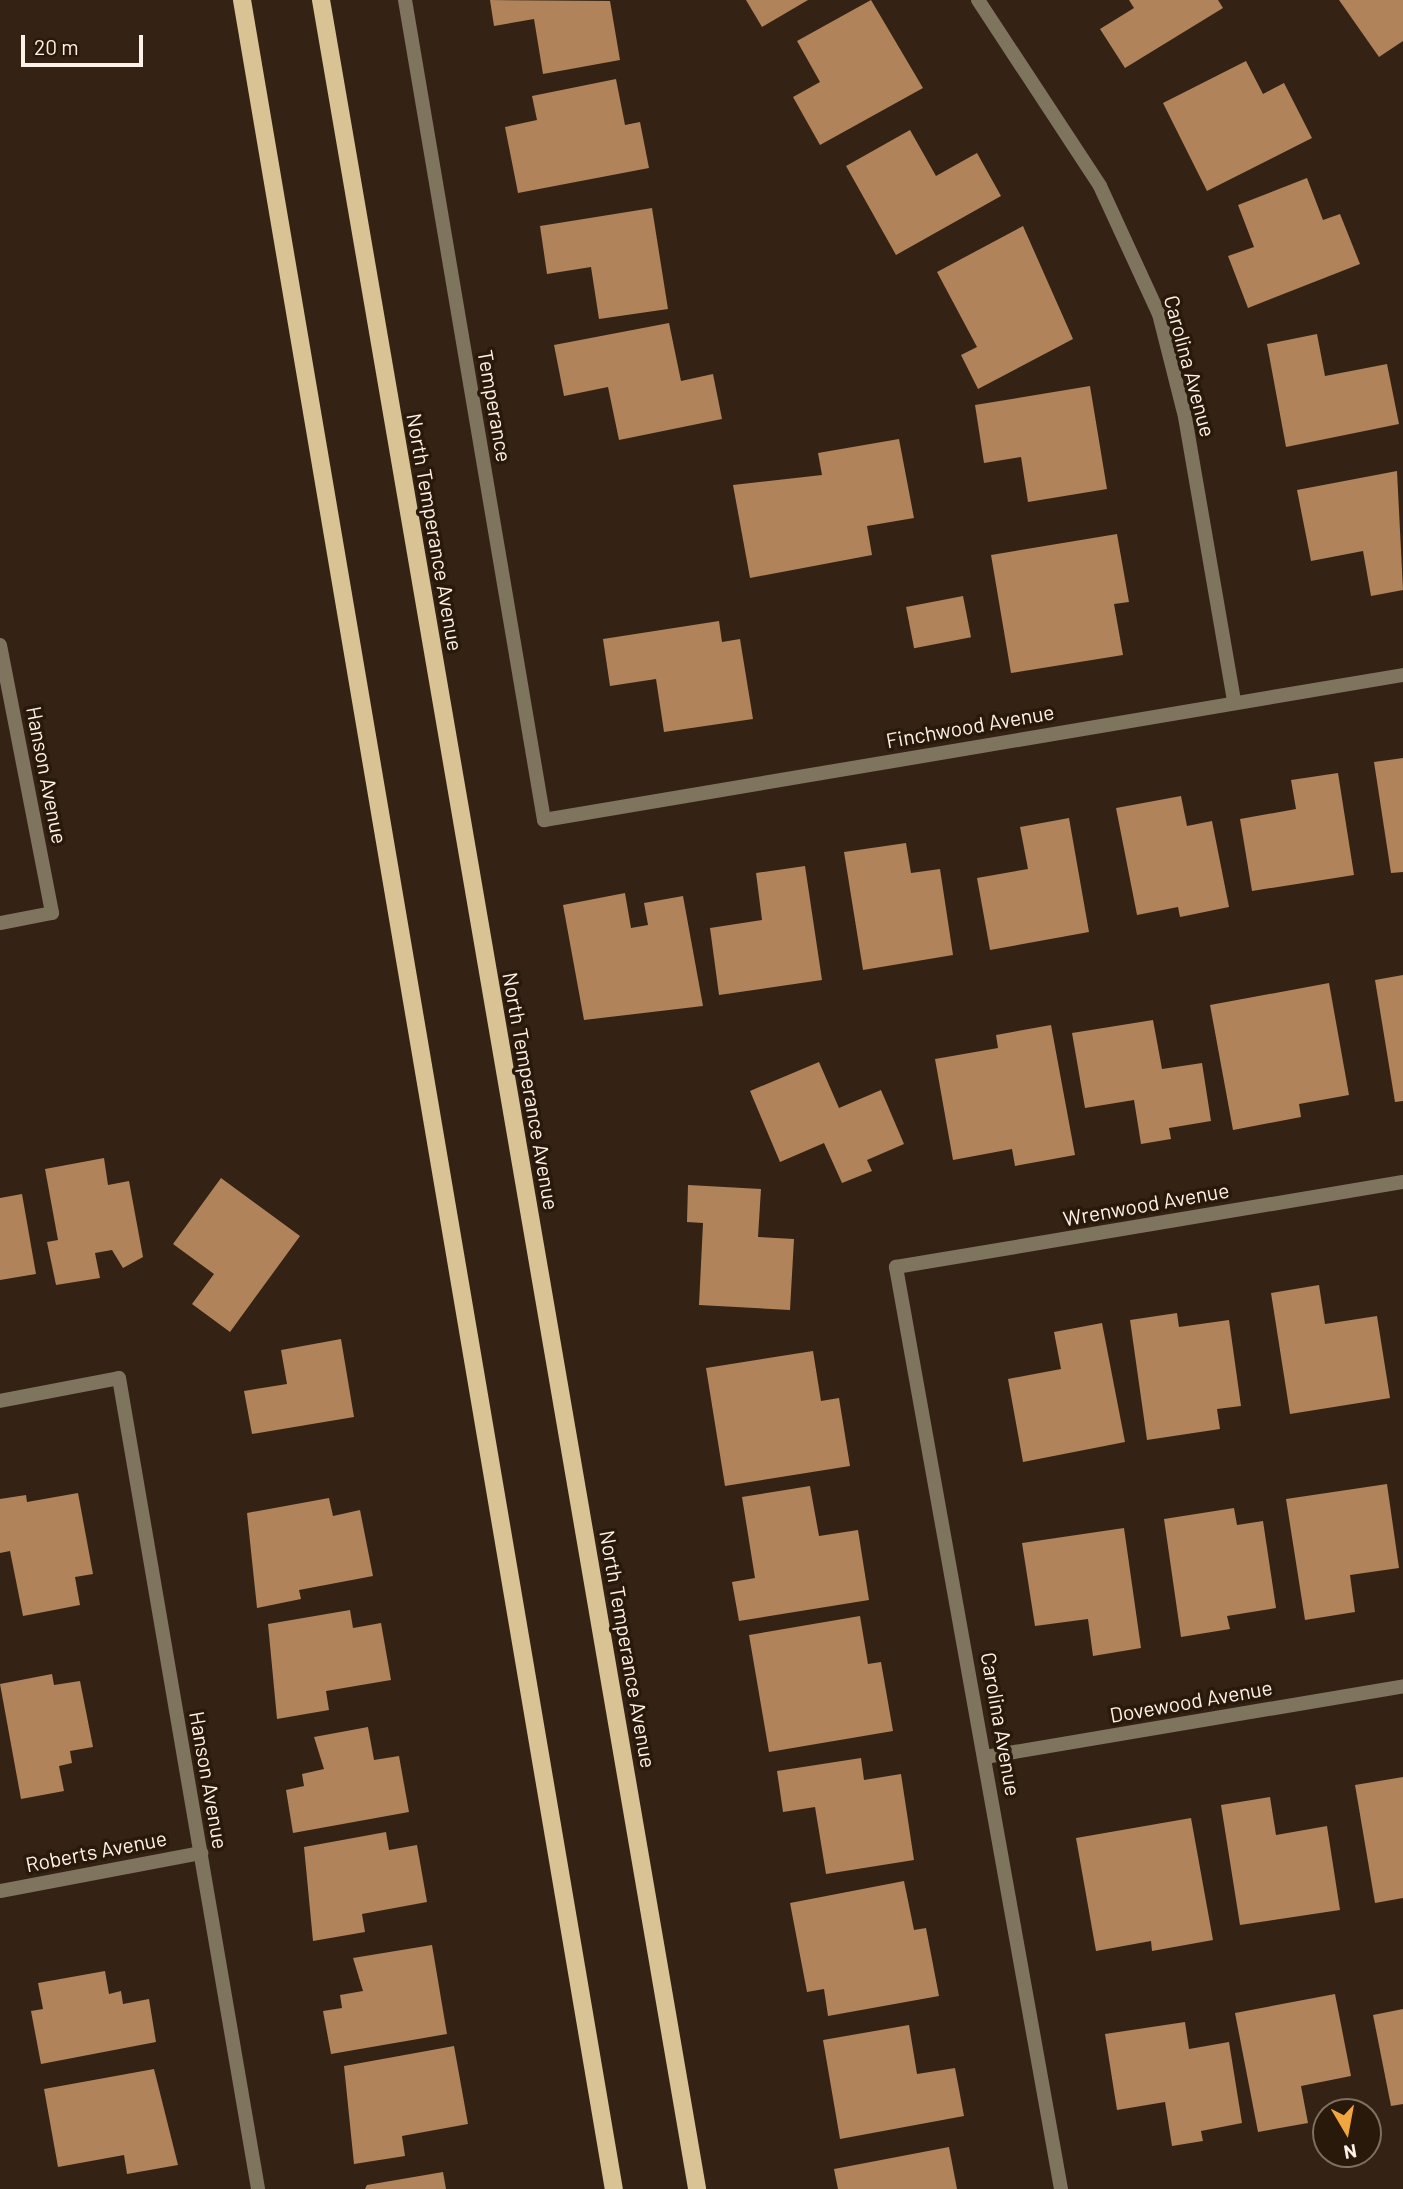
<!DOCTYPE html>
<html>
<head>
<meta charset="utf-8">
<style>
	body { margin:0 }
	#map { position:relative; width:1403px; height:2189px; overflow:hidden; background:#342314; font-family:Barlow,sans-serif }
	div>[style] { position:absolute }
	.building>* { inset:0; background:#b0835b; transform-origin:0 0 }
	.street>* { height:14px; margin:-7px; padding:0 7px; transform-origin:7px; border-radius:7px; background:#7f745e }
	.primary>* { height:18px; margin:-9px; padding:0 9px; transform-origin:9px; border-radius:9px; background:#d9c294 }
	span { translate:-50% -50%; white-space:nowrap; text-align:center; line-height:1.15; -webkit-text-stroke:7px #29190a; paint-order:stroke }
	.street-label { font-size:21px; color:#fdf1e8 }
	.north { position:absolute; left:1312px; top:2098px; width:70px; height:70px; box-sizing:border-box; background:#29190a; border:2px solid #7e6f63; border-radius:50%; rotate:170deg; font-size:19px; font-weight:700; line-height:28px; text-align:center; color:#fdf1e8 }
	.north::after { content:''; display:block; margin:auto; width:24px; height:32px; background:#f1a63f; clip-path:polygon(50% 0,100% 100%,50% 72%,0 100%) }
	.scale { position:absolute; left:21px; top:35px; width:122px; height:32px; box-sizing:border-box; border:4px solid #fdf1e8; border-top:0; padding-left:9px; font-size:21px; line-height:24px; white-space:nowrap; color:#fdf1e8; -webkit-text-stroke:5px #29190a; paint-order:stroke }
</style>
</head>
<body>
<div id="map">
	<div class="building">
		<div style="clip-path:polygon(490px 0,610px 1px,620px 60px,543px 74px,534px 19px,494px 26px)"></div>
		<div style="clip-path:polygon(746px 0,808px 0,762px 27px)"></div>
		<div style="clip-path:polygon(871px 0,923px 88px,820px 145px,793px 97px,820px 82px,797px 41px)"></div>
		<div style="clip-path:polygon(1129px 0,1218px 0,1223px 8px,1125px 68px,1100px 29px,1134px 8px)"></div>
		<div style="clip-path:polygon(1339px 0,1403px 0,1403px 41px,1379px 57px)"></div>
		<div style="clip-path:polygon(1246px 61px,1263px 94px,1284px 83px,1312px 138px,1207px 191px,1163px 103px)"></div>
		<div style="clip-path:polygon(616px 79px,625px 125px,640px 122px,649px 168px,518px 193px,505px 127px,537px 120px,532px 96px)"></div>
		<div style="clip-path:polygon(910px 130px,936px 176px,977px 153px,1001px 196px,896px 255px,846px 166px)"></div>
		<div style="clip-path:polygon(1307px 178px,1323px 220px,1340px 214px,1360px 264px,1248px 308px,1228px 256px,1254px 247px,1238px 205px)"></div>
		<div style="clip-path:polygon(652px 208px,668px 309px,599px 319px,591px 267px,547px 274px,540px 226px)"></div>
		<div style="clip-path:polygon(1023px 226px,1073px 339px,978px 389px,961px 355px,977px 347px,937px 272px)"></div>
		<div style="clip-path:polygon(669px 323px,681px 381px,713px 374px,722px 419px,619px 440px,608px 387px,564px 396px,554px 345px)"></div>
		<div style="clip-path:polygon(1317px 334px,1325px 376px,1387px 364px,1399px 424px,1286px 447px,1267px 344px)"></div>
		<div style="clip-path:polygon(1090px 386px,1107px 489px,1028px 502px,1021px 457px,984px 463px,975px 405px)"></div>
		<div style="clip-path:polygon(899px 439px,914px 518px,867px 526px,872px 555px,750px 578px,733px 485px,822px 475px,818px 453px)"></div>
		<div style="clip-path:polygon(1397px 471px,1403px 590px,1371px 596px,1363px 551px,1311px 561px,1297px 490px)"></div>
		<div style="clip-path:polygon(1117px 534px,1129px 602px,1114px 604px,1123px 655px,1011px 673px,991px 555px)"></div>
		<div style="left:963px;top:596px;width:42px;height:58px;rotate:79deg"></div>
		<div style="clip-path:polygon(719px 621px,722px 642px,740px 639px,753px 719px,664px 732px,656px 679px,610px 686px,603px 639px)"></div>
		<div style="clip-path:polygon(1403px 758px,1403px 872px,1391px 873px,1374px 762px)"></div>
		<div style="clip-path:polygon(1338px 773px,1354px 875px,1252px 891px,1240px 819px,1296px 809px,1291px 780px)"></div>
		<div style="clip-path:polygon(1181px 796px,1187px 826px,1212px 821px,1229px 907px,1180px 917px,1178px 907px,1137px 915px,1116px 808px)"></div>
		<div style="clip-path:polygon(1069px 818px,1089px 932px,990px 950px,977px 878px,1028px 869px,1020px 827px)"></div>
		<div style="clip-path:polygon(906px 843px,911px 873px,940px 869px,953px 955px,863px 970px,844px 852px)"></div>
		<div style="clip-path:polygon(805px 866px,822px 980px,719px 995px,710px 928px,762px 920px,756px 873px)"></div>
		<div style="clip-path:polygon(625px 893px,631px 928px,648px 925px,644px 903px,683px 896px,703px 1006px,584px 1020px,563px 905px)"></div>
		<div style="clip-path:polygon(1403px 975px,1403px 1101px,1395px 1102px,1375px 980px)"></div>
		<div style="clip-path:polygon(1329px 983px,1349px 1095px,1299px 1104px,1301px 1117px,1233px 1130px,1210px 1005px)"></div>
		<div style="clip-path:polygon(1153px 1020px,1162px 1069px,1202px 1063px,1211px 1121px,1169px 1128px,1171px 1139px,1141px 1144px,1134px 1100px,1085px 1108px,1072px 1033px)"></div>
		<div style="clip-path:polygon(1051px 1025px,1075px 1155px,1015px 1166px,1012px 1149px,953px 1160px,935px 1059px,998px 1048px,996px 1035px)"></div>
		<div style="clip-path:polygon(819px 1062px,839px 1108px,881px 1090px,904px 1144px,867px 1160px,872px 1171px,842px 1183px,824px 1143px,780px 1162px,750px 1091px)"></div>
		<div style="clip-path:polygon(104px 1158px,108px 1185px,129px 1181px,143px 1257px,123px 1268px,112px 1250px,95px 1253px,100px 1278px,56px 1285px,47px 1242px,58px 1240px,45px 1169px)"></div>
		<div style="clip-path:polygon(221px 1178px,300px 1236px,230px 1332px,192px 1304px,214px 1274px,173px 1244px)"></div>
		<div style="clip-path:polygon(688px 1185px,761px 1189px,758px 1237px,794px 1239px,790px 1310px,699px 1305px,703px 1223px,687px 1222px)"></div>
		<div style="clip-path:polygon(22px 1194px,36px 1274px,0 1280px,0 1198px)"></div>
		<div style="clip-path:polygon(1319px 1285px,1325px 1324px,1377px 1316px,1390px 1398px,1290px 1414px,1271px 1293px)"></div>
		<div style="clip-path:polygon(1177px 1313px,1179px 1327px,1229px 1320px,1241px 1406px,1217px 1409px,1220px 1429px,1147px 1440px,1130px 1320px)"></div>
		<div style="clip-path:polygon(1102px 1323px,1125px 1442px,1023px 1462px,1008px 1379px,1061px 1369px,1054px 1332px)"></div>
		<div style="clip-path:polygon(341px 1339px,354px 1417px,252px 1434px,244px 1391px,287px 1384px,281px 1350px)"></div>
		<div style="clip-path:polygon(813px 1351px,821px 1401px,839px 1398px,850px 1466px,725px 1486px,706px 1368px)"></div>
		<div style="clip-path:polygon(1387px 1484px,1399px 1568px,1350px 1575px,1355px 1612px,1305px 1620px,1286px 1499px)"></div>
		<div style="clip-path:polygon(810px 1486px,819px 1536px,858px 1530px,869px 1600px,739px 1621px,732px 1582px,755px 1578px,742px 1497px)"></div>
		<div style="clip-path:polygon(78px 1493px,93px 1574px,75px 1577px,80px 1605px,23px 1616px,10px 1551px,0 1553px,0 1499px,26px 1495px,27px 1502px)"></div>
		<div style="clip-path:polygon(329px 1498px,333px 1516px,360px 1510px,373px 1576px,299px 1590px,301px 1599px,257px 1608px,247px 1513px)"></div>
		<div style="clip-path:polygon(1234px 1508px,1237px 1525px,1263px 1521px,1276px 1608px,1227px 1616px,1230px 1629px,1181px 1637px,1164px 1519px)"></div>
		<div style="clip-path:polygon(1124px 1528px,1141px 1648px,1093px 1656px,1088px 1619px,1035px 1626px,1022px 1543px)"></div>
		<div style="clip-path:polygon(350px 1610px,353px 1628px,381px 1623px,391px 1680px,326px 1691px,329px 1710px,277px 1719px,268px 1624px)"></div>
		<div style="clip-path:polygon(860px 1616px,868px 1664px,881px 1662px,893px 1731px,769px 1752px,749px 1635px)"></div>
		<div style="clip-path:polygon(52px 1674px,54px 1685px,80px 1681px,93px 1747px,70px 1751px,72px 1763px,59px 1766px,64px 1791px,21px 1799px,0 1684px)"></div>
		<div style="clip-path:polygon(368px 1727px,374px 1760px,399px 1756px,409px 1812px,293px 1833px,286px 1790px,304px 1786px,302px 1774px,324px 1769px,314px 1737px)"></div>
		<div style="clip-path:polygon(861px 1758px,864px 1780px,901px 1774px,914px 1860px,826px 1874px,815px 1807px,783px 1812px,777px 1771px)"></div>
		<div style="clip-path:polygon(1403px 1777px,1403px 1898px,1375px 1903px,1355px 1785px)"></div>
		<div style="clip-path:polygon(1270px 1797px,1276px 1835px,1327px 1826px,1340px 1910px,1240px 1925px,1221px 1805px)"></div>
		<div style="clip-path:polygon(1191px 1818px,1213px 1940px,1152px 1951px,1151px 1941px,1096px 1951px,1076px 1838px)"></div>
		<div style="clip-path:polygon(386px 1832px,389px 1850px,417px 1845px,427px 1902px,362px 1914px,365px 1932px,313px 1941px,304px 1847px)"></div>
		<div style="clip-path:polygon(904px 1881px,914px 1930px,926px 1928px,939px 1996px,828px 2016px,824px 1989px,807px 1992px,790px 1903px)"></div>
		<div style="clip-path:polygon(432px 1945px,447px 2034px,331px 2054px,323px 2011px,342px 2008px,340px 1995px,363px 1991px,353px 1958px)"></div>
		<div style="clip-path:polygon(105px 1971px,109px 1994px,121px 1991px,123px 2004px,149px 1999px,156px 2042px,41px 2064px,31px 2011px,43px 2009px,38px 1983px)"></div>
		<div style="clip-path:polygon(1335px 1994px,1351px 2076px,1301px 2086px,1308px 2123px,1258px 2132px,1235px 2013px)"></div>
		<div style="clip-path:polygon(1403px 2009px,1403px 2104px,1391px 2106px,1373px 2015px)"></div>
		<div style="clip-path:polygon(1185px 2022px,1189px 2049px,1229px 2042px,1242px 2123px,1201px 2131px,1203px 2141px,1172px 2146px,1165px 2102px,1117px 2110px,1105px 2034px)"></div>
		<div style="clip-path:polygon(909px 2025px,917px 2074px,955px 2068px,964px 2116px,840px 2139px,823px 2040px)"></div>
		<div style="clip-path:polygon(454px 2046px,468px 2124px,402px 2136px,405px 2156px,354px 2164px,344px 2066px)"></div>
		<div style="clip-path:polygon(154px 2069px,178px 2165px,127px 2174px,124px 2155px,58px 2167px,44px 2089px)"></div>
		<div style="clip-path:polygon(949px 2147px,957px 2189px,838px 2189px,834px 2169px)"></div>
		<div style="clip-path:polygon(443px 2172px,446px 2189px,365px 2189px,367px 2185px)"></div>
	</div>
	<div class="street">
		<div style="left:405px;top:0;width:832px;rotate:80.38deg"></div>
		<div style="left:544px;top:820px;width:871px;rotate:-9.58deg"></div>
		<div style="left:978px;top:0;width:222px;rotate:56.7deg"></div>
		<div style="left:1100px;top:186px;width:141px;rotate:65.3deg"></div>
		<div style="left:1159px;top:314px;width:106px;rotate:75.8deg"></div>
		<div style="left:1185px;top:417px;width:289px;rotate:80.2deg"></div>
		<div style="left:0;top:645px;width:273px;rotate:79deg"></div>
		<div style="left:52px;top:913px;width:53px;rotate:169.1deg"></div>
		<div style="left:0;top:1401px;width:121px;rotate:-10.9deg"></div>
		<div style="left:119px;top:1378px;width:823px;rotate:80.27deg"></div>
		<div style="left:985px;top:1757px;width:424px;rotate:-9.6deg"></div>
		<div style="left:0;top:1891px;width:205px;rotate:-10.7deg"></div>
		<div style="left:1061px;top:2189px;width:937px;rotate:-100.15deg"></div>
		<div style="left:896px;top:1267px;width:514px;rotate:-9.52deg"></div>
	</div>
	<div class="primary">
		<div style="left:242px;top:0;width:2220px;rotate:80.36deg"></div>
		<div style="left:321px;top:0;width:2221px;rotate:80.25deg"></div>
	</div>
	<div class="street-label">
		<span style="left:1190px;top:366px;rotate:75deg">Carolina Avenue</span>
		<span style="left:495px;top:406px;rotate:80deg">Temperance</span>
		<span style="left:435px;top:532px;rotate:80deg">North Temperance Avenue</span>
		<span style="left:970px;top:726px;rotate:-10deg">Finchwood Avenue</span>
		<span style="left:47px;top:775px;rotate:79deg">Hanson Avenue</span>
		<span style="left:531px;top:1091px;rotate:80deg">North Temperance Avenue</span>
		<span style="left:1146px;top:1204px;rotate:-10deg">Wrenwood Avenue</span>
		<span style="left:628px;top:1649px;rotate:80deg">North Temperance Avenue</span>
		<span style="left:1191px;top:1701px;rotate:-10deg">Dovewood Avenue</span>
		<span style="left:1001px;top:1724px;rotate:80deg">Carolina Avenue</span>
		<span style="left:209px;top:1780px;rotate:80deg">Hanson Avenue</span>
		<span style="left:96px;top:1851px;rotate:-11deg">Roberts Avenue</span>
	</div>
	<div class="north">N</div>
	<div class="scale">20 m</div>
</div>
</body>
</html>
